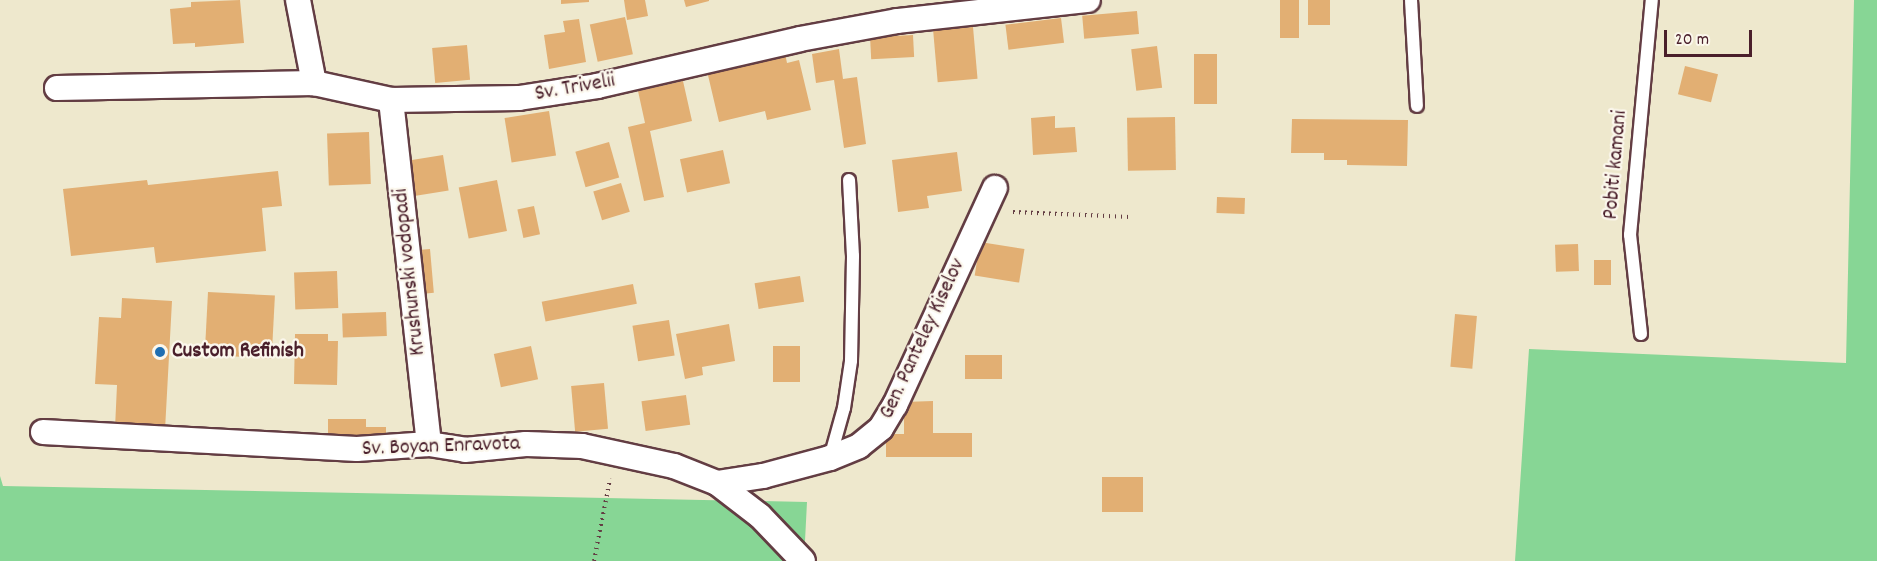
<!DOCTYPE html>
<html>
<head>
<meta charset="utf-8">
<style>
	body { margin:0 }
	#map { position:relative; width:1877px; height:561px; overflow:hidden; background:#eee8cd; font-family:Dekko,sans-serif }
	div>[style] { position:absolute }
	.green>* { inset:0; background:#87d695 }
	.building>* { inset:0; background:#e2af73; transform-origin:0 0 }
	.path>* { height:4px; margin-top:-2px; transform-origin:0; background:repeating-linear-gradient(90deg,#633d43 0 1.5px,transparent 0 6px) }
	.roads { filter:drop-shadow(2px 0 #633d43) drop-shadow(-2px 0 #633d43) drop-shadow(0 2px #633d43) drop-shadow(0 -2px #633d43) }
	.service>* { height:12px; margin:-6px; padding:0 6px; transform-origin:6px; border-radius:6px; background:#fff }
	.minor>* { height:24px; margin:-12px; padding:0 12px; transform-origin:12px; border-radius:12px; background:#fff }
	.dots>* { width:16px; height:16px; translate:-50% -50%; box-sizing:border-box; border:3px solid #fbf7ec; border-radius:50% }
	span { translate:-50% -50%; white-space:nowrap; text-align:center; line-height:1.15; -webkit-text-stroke:4.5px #fbf7ec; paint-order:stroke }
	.street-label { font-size:22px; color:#4a1f2b }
	.poi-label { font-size:22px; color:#4a1f2b; font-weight:700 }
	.left { translate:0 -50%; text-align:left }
	.scale { position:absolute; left:1664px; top:30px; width:88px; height:27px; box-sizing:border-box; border:3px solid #4a1f2b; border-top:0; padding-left:8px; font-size:18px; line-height:21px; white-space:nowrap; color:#4a1f2b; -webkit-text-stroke:4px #fbf7ec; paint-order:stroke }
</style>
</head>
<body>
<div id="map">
	<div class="green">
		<div style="clip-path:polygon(1854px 0,1877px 0,1877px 561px,1515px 561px,1529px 349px,1846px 363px)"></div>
		<div style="clip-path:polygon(0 476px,3px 486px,807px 502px,804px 561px,0 561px)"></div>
	</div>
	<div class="building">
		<div style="clip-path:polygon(240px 0,244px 43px,195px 47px,195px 43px,173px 44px,170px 9px,191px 7px,191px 2px)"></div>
		<div style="clip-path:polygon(561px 0,589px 0,589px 2px,561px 4px)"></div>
		<div style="clip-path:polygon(624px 0,645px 0,648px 16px,627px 20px)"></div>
		<div style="clip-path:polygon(684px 0,709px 0,709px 1px,686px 7px)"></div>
		<div style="left:1280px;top:0;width:19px;height:38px"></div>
		<div style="left:1308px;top:0;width:22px;height:25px"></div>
		<div style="left:1137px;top:11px;width:23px;height:55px;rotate:85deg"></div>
		<div style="left:625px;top:17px;width:38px;height:36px;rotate:78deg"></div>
		<div style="left:1061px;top:18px;width:25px;height:56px;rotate:83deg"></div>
		<div style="clip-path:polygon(579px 19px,586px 62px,549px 69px,544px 35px,565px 32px,563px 21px)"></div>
		<div style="left:973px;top:27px;width:52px;height:40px;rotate:85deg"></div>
		<div style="left:913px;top:35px;width:22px;height:43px;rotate:87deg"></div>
		<div style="left:467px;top:45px;width:35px;height:35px;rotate:85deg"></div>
		<div style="left:1157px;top:46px;width:42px;height:26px;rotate:83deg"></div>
		<div style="clip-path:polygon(839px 49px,843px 79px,857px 77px,866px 144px,844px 148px,834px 80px,816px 83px,812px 54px)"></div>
		<div style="clip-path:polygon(785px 53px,787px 63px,799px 60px,811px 110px,767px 120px,765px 111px,719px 122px,707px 71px)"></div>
		<div style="left:1194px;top:54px;width:23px;height:50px"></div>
		<div style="left:1685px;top:66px;width:34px;height:29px;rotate:14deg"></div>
		<div style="clip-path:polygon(683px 81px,692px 121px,650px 131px,664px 197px,644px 201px,628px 127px,645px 123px,638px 91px)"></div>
		<div style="left:549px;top:111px;width:45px;height:45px;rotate:81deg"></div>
		<div style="clip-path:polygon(1055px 116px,1055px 128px,1075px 127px,1077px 152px,1033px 155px,1031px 118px)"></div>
		<div style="left:1175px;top:117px;width:53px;height:48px;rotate:89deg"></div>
		<div style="clip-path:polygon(1292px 119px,1408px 120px,1407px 166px,1347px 165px,1347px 160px,1324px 160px,1324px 153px,1291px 153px)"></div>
		<div style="left:369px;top:132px;width:52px;height:42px;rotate:88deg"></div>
		<div style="left:609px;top:142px;width:37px;height:35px;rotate:74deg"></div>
		<div style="left:723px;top:150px;width:34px;height:44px;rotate:78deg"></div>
		<div style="clip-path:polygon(957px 152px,962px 191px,927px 196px,929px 208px,898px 212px,892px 160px)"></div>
		<div style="left:443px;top:155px;width:36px;height:41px;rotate:81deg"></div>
		<div style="clip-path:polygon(278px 171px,282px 206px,262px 208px,266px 251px,156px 263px,154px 247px,71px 256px,63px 189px,147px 180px,148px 185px)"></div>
		<div style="left:497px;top:180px;width:52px;height:39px;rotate:79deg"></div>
		<div style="left:621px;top:183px;width:30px;height:29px;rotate:73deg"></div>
		<div style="left:1217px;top:197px;width:28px;height:16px;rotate:2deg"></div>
		<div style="left:534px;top:206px;width:29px;height:17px;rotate:78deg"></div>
		<div style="left:980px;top:242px;width:45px;height:34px;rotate:9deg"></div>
		<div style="left:1578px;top:244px;width:27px;height:23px;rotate:88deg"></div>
		<div style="left:430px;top:249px;width:44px;height:18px;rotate:85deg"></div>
		<div style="left:1594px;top:260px;width:17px;height:25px"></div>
		<div style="left:337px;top:271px;width:37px;height:43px;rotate:88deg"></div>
		<div style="left:800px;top:276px;width:26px;height:46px;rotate:81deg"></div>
		<div style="left:633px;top:284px;width:20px;height:93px;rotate:79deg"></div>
		<div style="left:208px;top:292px;width:67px;height:63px;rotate:3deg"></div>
		<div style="clip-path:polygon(122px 298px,172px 301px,165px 430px,115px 428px,117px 385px,95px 384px,99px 317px,121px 318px)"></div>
		<div style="left:386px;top:312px;width:24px;height:44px;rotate:88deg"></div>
		<div style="left:1455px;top:314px;width:22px;height:53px;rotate:5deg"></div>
		<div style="left:669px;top:320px;width:36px;height:37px;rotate:81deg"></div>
		<div style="clip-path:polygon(729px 324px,735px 361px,702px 367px,703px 375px,685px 379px,676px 334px)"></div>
		<div style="clip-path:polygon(295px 334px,328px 334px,328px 341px,338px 341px,337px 385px,294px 384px)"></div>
		<div style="left:531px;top:346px;width:34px;height:38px;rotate:78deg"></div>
		<div style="left:773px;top:346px;width:27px;height:36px"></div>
		<div style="left:965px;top:355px;width:37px;height:24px"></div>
		<div style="left:604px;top:383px;width:46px;height:33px;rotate:85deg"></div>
		<div style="left:686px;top:395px;width:30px;height:45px;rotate:82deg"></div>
		<div style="clip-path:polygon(933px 401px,933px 433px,972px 433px,972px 457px,886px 457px,886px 434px,904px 434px,904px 402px)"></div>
		<div style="clip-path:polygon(328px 419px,366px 419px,366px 427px,386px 427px,386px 445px,328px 444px)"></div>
		<div style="left:1102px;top:477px;width:41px;height:35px"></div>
	</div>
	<div class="path">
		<div style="left:1013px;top:212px;width:117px;rotate:2.4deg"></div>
		<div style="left:594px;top:561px;width:84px;rotate:-79deg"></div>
	</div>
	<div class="roads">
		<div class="service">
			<div style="left:1411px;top:0;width:106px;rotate:86.8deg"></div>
			<div style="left:1641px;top:334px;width:100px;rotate:-96.3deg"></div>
			<div style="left:1630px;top:235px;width:236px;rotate:-84.7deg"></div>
			<div style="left:830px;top:458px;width:52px;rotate:-74.4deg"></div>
			<div style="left:844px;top:408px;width:48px;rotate:-81.5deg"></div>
			<div style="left:851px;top:361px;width:105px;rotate:-88.9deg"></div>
			<div style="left:853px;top:256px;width:76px;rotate:-93deg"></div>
		</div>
		<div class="minor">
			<div style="left:298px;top:0;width:85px;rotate:79.1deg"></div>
			<div style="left:57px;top:88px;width:257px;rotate:-1.1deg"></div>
			<div style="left:314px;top:83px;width:79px;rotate:12.4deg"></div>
			<div style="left:391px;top:100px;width:128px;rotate:-0.9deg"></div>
			<div style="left:519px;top:98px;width:79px;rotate:-8.7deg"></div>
			<div style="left:597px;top:86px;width:208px;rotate:-13deg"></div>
			<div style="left:800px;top:39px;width:99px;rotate:-10.5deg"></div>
			<div style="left:897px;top:21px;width:192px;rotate:-6.3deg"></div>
			<div style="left:391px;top:100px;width:346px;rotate:83.7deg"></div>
			<div style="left:43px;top:432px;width:314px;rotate:3.1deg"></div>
			<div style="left:357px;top:449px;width:72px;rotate:-4deg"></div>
			<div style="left:429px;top:444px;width:36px;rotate:9deg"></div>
			<div style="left:465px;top:450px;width:61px;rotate:-5.6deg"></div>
			<div style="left:526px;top:444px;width:56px;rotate:2deg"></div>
			<div style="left:582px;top:446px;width:94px;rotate:12.3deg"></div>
			<div style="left:674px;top:466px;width:46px;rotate:21.6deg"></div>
			<div style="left:717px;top:483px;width:54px;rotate:37.5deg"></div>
			<div style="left:760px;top:516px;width:62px;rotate:46.3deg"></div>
			<div style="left:717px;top:483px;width:47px;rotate:-8.7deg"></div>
			<div style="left:763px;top:476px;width:69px;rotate:-15deg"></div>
			<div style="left:830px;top:458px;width:31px;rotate:-22deg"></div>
			<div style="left:859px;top:446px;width:28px;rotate:-39deg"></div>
			<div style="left:881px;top:428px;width:27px;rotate:-59deg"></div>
			<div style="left:895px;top:405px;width:239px;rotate:-65.3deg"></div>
		</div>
	</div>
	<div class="dots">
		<div style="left:160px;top:352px;background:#1f6fb2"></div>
	</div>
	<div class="street-label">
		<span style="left:575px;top:88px;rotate:-10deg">Sv. Trivelii</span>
		<span style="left:1616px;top:165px;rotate:-85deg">Pobiti kamani</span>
		<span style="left:410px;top:272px;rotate:-96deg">Krushunski vodopadi</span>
		<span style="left:923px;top:339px;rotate:-65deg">Gen. Panteley Kiselov</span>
		<span style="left:441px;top:447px;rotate:-2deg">Sv. Boyan Enravota</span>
	</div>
	<div class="poi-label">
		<span class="left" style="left:172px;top:352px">Custom Refinish</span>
	</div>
	<div class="scale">20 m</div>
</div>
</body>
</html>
